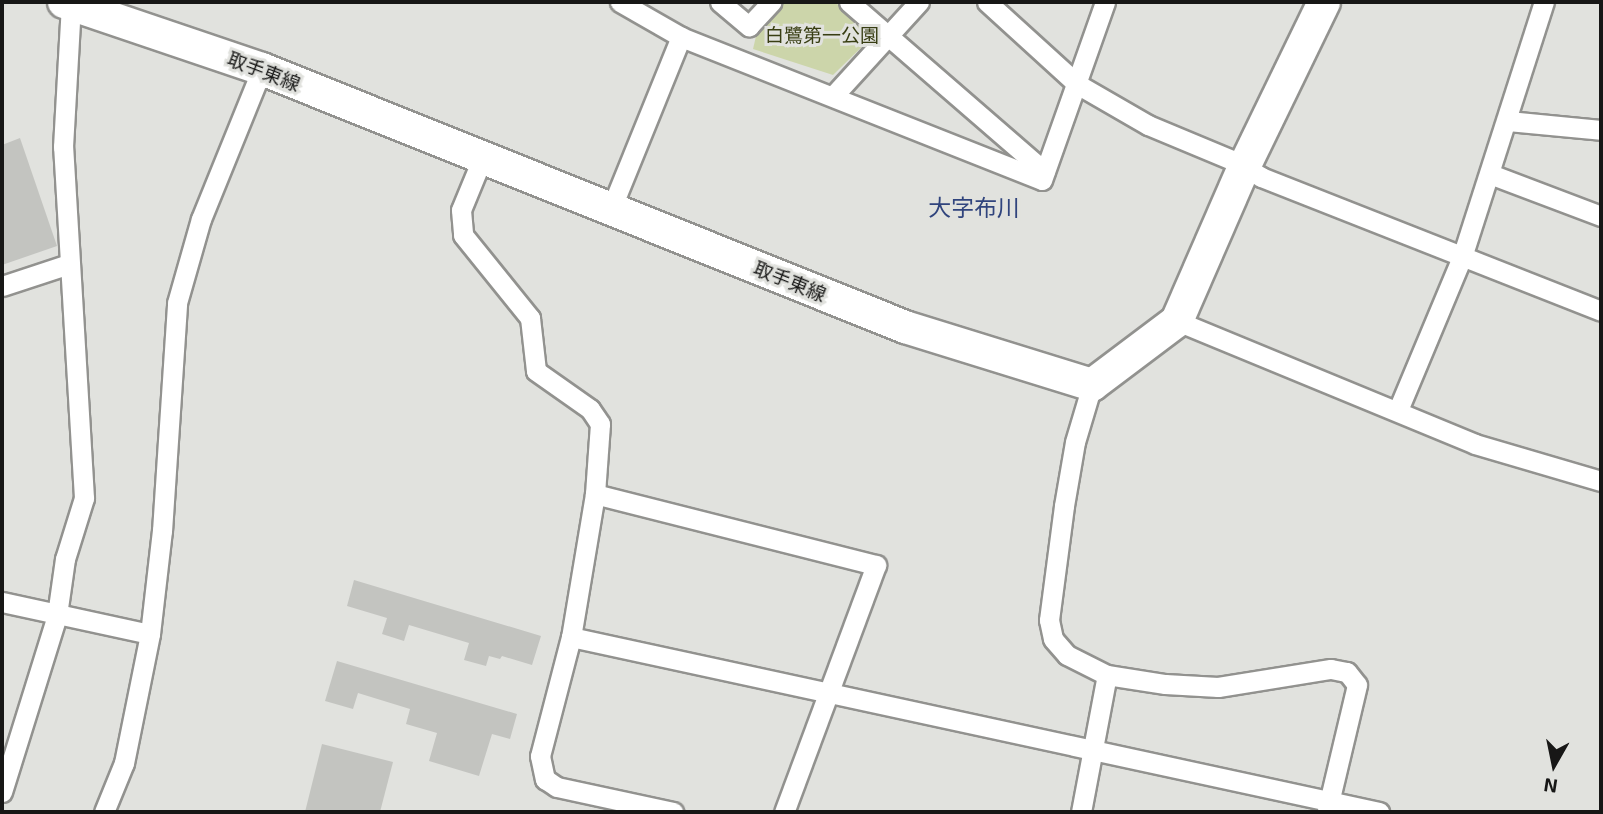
<!DOCTYPE html>
<html>
<head>
<meta charset="utf-8">
<style>
	body { margin:0 }
	#map { position:relative; width:1603px; height:814px; overflow:hidden; background:#e1e2de; font-family:"Exo 2","Noto Sans JP",sans-serif }
	div>[style] { position:absolute }
	.green>* { inset:0; background:#ccd5aa }
	.building>* { inset:0; background:#c3c4c0 }
	.roads { filter:drop-shadow(2px 0 #92928f) drop-shadow(-2px 0 #92928f) drop-shadow(0 2px #92928f) drop-shadow(0 -2px #92928f) }
	.street>* { height:19px; margin:-9.5px; padding:0 9.5px; transform-origin:9.5px; border-radius:9.5px; background:#fff }
	.primary>* { height:32px; margin:-16px; padding:0 16px; transform-origin:16px; border-radius:16px; background:#fff }
	span { translate:-50% -50%; white-space:nowrap; text-align:center; line-height:1.15; -webkit-text-stroke:6px #e1e2de; paint-order:stroke }
	.park-label { font-size:19px; color:#383e13 }
	.street-label { font-size:19px; color:#171716 }
	.quarter-label { font-size:23px; color:#30447d }
	.frame { position:absolute; inset:0; border:4px solid #171716; pointer-events:none }
	.north { position:absolute; left:1519px; top:730px; width:70px; height:70px; -webkit-text-stroke:5px #e1e2de; paint-order:stroke; rotate:189deg; font-size:19px; font-weight:700; line-height:28px; text-align:center; color:#171716 }
	.north::after { content:''; display:block; margin:auto; width:24px; height:32px; background:#171716; clip-path:polygon(50% 0,100% 100%,50% 72%,0 100%) }
</style>
</head>
<body>
<div id="map">
	<div class="green">
		<div style="clip-path:polygon(785px 2px,835px 2px,873px 36px,833px 75px,753px 49px,757px 32px)"></div>
	</div>
	<div class="building">
		<div style="clip-path:polygon(20px 138px,57px 246px,2px 265px,2px 145px)"></div>
		<div style="clip-path:polygon(354px 580px,541px 636px,532px 665px,502px 656px,500px 659px,489px 656px,486px 666px,464px 660px,469px 643px,409px 625px,404px 641px,382px 634px,387px 618px,347px 606px)"></div>
		<div style="clip-path:polygon(337px 661px,517px 714px,510px 739px,492px 734px,479px 776px,429px 761px,437px 733px,406px 724px,410px 709px,358px 693px,353px 709px,325px 701px)"></div>
		<div style="clip-path:polygon(322px 744px,393px 762px,380px 812px,305px 812px)"></div>
	</div>
	<div class="roads">
		<div class="street">
			<div style="left:620px;top:2px;width:70px;rotate:29.8deg"></div>
			<div style="left:681px;top:37px;width:388px;rotate:21.6deg"></div>
			<div style="left:1042px;top:180px;width:189px;rotate:-70.5deg"></div>
			<div style="left:720px;top:2px;width:38px;rotate:40deg"></div>
			<div style="left:749px;top:26px;width:33px;rotate:-47deg"></div>
			<div style="left:849px;top:2px;width:259px;rotate:40.9deg"></div>
			<div style="left:987px;top:2px;width:122px;rotate:42.3deg"></div>
			<div style="left:1077px;top:84px;width:82px;rotate:30deg"></div>
			<div style="left:1148px;top:125px;width:91px;rotate:22.6deg"></div>
			<div style="left:1232px;top:160px;width:34px;rotate:30deg"></div>
			<div style="left:1261px;top:177px;width:365px;rotate:21.5deg"></div>
			<div style="left:834px;top:95px;width:126px;rotate:-47.6deg"></div>
			<div style="left:1508px;top:121px;width:93px;rotate:5.5deg"></div>
			<div style="left:482px;top:159px;width:55px;rotate:112.4deg"></div>
			<div style="left:461px;top:210px;width:25px;rotate:85deg"></div>
			<div style="left:463px;top:235px;width:107px;rotate:51.1deg"></div>
			<div style="left:530px;top:318px;width:53px;rotate:83.5deg"></div>
			<div style="left:536px;top:371px;width:66px;rotate:35.1deg"></div>
			<div style="left:590px;top:409px;width:18px;rotate:56deg"></div>
			<div style="left:600px;top:424px;width:70px;rotate:94.1deg"></div>
			<div style="left:595px;top:494px;width:145px;rotate:99.5deg"></div>
			<div style="left:571px;top:637px;width:123px;rotate:104.6deg"></div>
			<div style="left:540px;top:756px;width:24px;rotate:78deg"></div>
			<div style="left:545px;top:779px;width:14px;rotate:34deg"></div>
			<div style="left:557px;top:787px;width:119px;rotate:12.2deg"></div>
			<div style="left:1490px;top:174px;width:119px;rotate:20.7deg"></div>
			<div style="left:611px;top:209px;width:186px;rotate:-67.9deg"></div>
			<div style="left:2px;top:286px;width:71px;rotate:-18.2deg"></div>
			<div style="left:1177px;top:321px;width:322px;rotate:22.4deg"></div>
			<div style="left:1475px;top:444px;width:131px;rotate:16.4deg"></div>
			<div style="left:1092px;top:385px;width:59px;rotate:106.6deg"></div>
			<div style="left:1075px;top:442px;width:65px;rotate:99.8deg"></div>
			<div style="left:1064px;top:506px;width:115px;rotate:97.5deg"></div>
			<div style="left:1049px;top:620px;width:19px;rotate:78deg"></div>
			<div style="left:1053px;top:639px;width:21px;rotate:49deg"></div>
			<div style="left:1067px;top:655px;width:45px;rotate:26.6deg"></div>
			<div style="left:1107px;top:675px;width:59px;rotate:8.8deg"></div>
			<div style="left:1165px;top:684px;width:53px;rotate:3.2deg"></div>
			<div style="left:1218px;top:687px;width:114px;rotate:-9.1deg"></div>
			<div style="left:1331px;top:669px;width:16px;rotate:11deg"></div>
			<div style="left:1347px;top:672px;width:16px;rotate:52deg"></div>
			<div style="left:1357px;top:685px;width:130px;rotate:103.4deg"></div>
			<div style="left:1398px;top:410px;width:166px;rotate:-67.3deg"></div>
			<div style="left:1462px;top:257px;width:268px;rotate:-72.2deg"></div>
			<div style="left:595px;top:494px;width:290px;rotate:14.2deg"></div>
			<div style="left:876px;top:565px;width:264px;rotate:110.4deg"></div>
			<div style="left:2px;top:602px;width:151px;rotate:12.2deg"></div>
			<div style="left:571px;top:637px;width:827px;rotate:12.22deg"></div>
			<div style="left:2px;top:792px;width:185px;rotate:-72.7deg"></div>
			<div style="left:57px;top:615px;width:57px;rotate:-81.9deg"></div>
			<div style="left:65px;top:559px;width:64px;rotate:-72.7deg"></div>
			<div style="left:84px;top:498px;width:352px;rotate:-93.4deg"></div>
			<div style="left:63px;top:147px;width:143px;rotate:-86.8deg"></div>
			<div style="left:104px;top:812px;width:53px;rotate:-67.8deg"></div>
			<div style="left:124px;top:763px;width:132px;rotate:-78.6deg"></div>
			<div style="left:150px;top:634px;width:104px;rotate:-83.4deg"></div>
			<div style="left:162px;top:531px;width:228px;rotate:-86.2deg"></div>
			<div style="left:177px;top:303px;width:87px;rotate:-74.1deg"></div>
			<div style="left:201px;top:219px;width:162px;rotate:-67.9deg"></div>
			<div style="left:1081px;top:812px;width:139px;rotate:-79.3deg"></div>
		</div>
		<div class="primary">
			<div style="left:64px;top:2px;width:209px;rotate:18.7deg"></div>
			<div style="left:262px;top:69px;width:693px;rotate:21.86deg"></div>
			<div style="left:905px;top:327px;width:196px;rotate:17.2deg"></div>
			<div style="left:1092px;top:385px;width:106px;rotate:-37deg"></div>
			<div style="left:1177px;top:321px;width:168px;rotate:-66.5deg"></div>
			<div style="left:1244px;top:167px;width:183px;rotate:-64.1deg"></div>
		</div>
	</div>
	<div class="park-label">
		<span style="left:822px;top:35px">白鷺第一公園</span>
	</div>
	<div class="street-label">
		<span style="left:264px;top:71px;rotate:21deg">取手東線</span>
		<span style="left:790px;top:281px;rotate:22deg">取手東線</span>
	</div>
	<div class="quarter-label">
		<span style="left:974px;top:207px">大字布川</span>
	</div>
	<div class="frame"></div>
	<div class="north">N</div>
</div>
</body>
</html>
